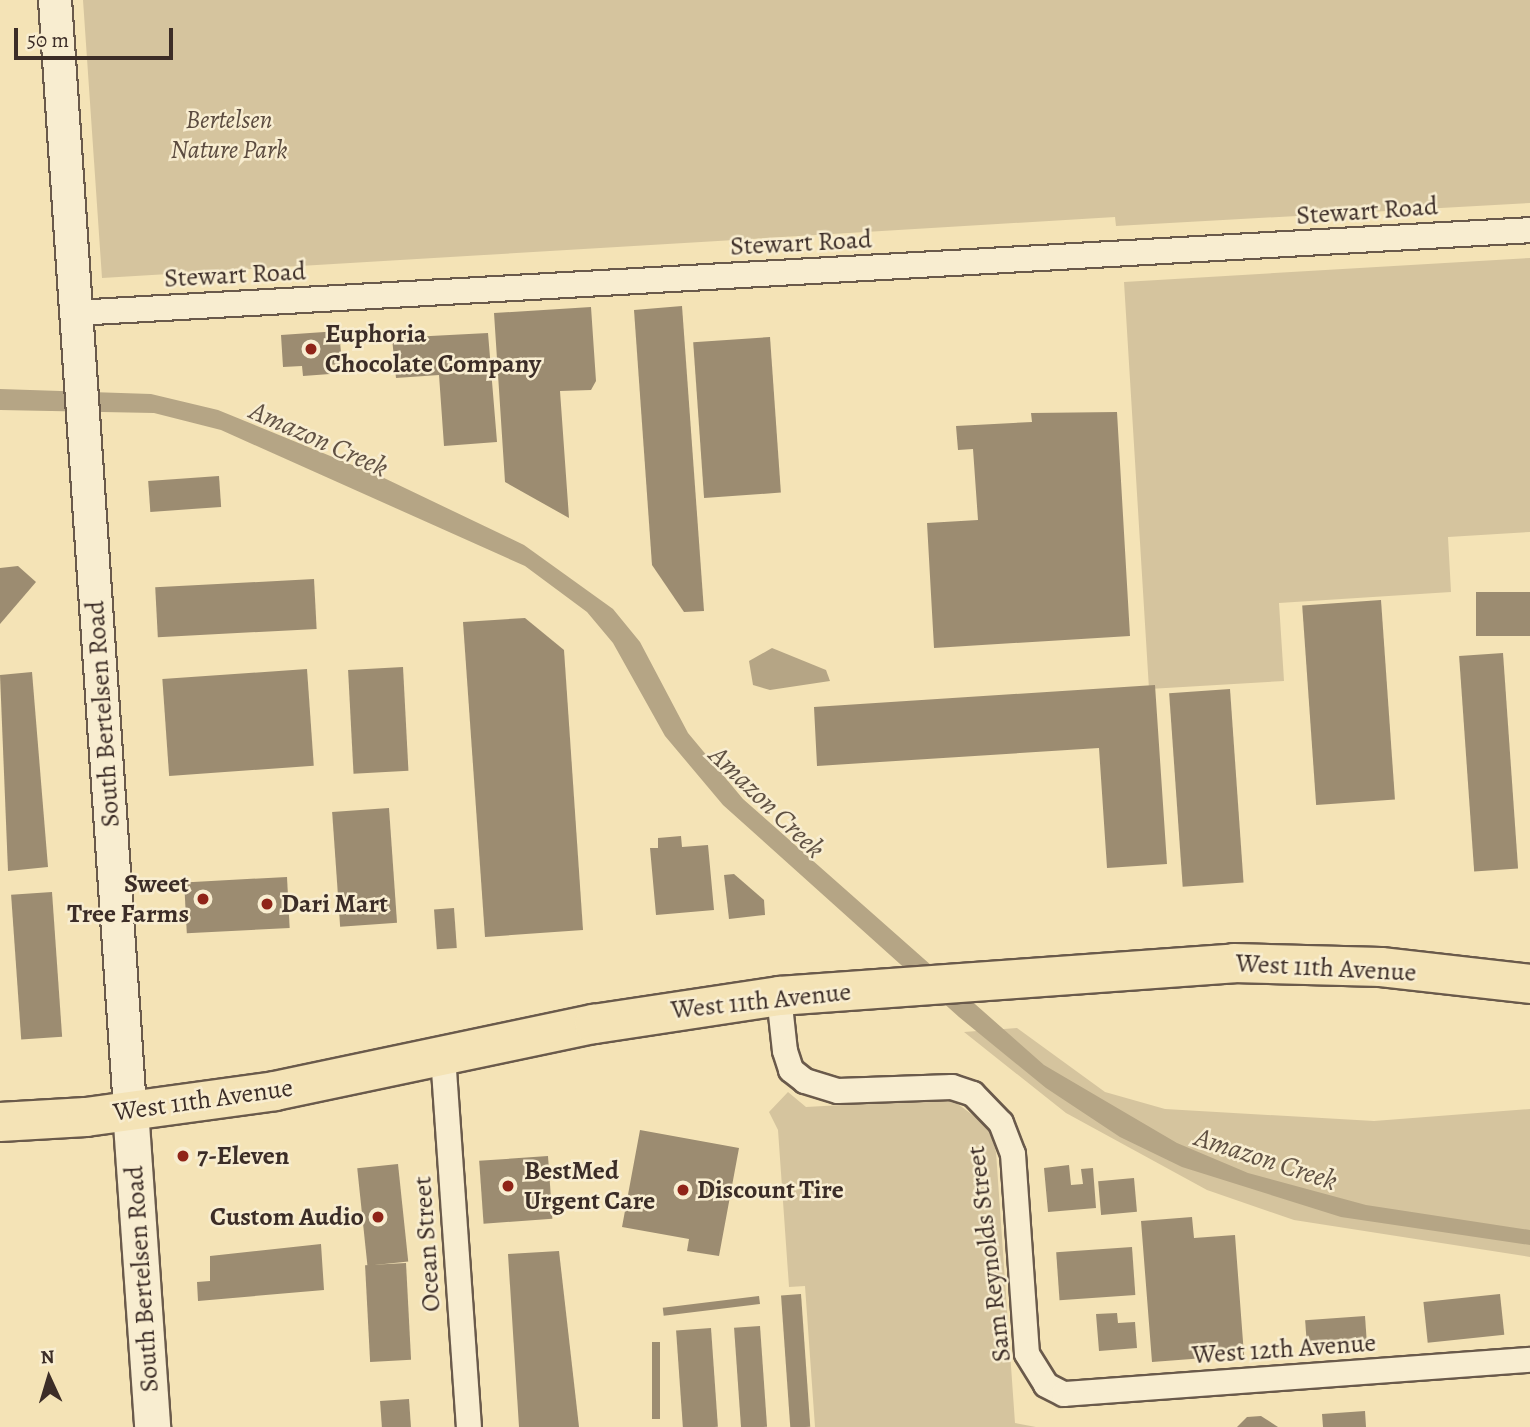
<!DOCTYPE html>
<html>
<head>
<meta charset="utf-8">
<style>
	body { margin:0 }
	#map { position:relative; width:1530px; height:1427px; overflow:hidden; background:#f4e3b6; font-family:Alegreya,serif }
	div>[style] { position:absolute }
	.green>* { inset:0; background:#d5c49e }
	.water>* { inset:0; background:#b5a585 }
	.building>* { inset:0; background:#9c8c71; transform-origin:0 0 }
	.roads { filter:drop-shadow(2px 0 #6a5a4b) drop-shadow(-2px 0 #6a5a4b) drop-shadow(0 2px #6a5a4b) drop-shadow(0 -2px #6a5a4b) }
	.minor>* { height:24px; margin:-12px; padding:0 12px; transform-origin:12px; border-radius:12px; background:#f8edd0 }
	.tertiary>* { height:32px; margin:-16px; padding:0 16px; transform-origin:16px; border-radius:16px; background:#f8edd0 }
	.secondary>* { height:35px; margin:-17.5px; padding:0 17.5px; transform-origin:17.5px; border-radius:17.5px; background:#f8edd0 }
	.primary>* { height:38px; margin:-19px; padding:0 19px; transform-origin:19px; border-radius:19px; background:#f4e3b6 }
	.dots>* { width:19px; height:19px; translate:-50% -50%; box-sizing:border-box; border:4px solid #f8edd0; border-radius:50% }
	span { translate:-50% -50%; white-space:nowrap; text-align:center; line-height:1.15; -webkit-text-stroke:5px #f8edd0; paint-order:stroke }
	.park-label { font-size:26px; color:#5b4b3f; font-style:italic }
	.street-label { font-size:26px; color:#3c2d27 }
	.poi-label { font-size:26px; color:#3c2d27; font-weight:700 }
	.left { translate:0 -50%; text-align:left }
	.right { translate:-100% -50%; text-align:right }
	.water-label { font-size:28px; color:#605143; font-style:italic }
	.north { position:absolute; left:14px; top:1343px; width:70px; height:70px; -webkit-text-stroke:5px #f8edd0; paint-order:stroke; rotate:356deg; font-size:19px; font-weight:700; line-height:28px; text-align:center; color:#3c2d27 }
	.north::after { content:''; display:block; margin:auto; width:24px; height:32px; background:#3c2d27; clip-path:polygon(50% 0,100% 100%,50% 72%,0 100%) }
	.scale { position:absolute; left:14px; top:28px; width:159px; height:32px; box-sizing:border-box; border:4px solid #3c2d27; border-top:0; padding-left:9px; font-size:21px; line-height:24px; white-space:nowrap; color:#3c2d27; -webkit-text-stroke:5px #f8edd0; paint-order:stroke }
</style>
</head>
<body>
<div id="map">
	<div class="green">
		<div style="clip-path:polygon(83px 0,1530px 0,1530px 203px,1116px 226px,1115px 217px,102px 278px)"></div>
		<div style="clip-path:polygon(1530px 258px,1530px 532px,1448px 537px,1451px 592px,1279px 603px,1284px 681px,1149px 689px,1124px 282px)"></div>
		<div style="clip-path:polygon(1017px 1028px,1105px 1092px,1165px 1109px,1374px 1121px,1530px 1109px,1530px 1257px,1294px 1220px,1207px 1190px,1066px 1113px,964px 1032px)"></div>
		<div style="clip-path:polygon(788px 1092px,806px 1107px,951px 1099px,989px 1127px,996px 1152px,1015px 1423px,1036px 1427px,815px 1427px,805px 1286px,789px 1287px,778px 1130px,769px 1112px)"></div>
	</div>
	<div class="water">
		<div style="clip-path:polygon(0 389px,151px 394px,218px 410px,384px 478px,524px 545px,613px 609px,640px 642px,688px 733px,743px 799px,1044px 1065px,1177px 1143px,1248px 1173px,1366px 1205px,1530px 1230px,1530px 1245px,1341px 1217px,1182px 1167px,1120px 1137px,1046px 1088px,959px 1017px,723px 805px,665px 736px,613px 643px,587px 612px,525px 566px,221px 430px,154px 413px,0 410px)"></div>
		<div style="clip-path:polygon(772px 648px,826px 670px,830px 681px,770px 690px,753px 685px,749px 661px)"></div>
	</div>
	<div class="building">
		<div style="clip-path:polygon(682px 306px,704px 611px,684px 612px,652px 565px,634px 310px)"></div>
		<div style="clip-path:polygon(591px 307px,596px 381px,591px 390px,560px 391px,569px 518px,505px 482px,494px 313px)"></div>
		<div style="clip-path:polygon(339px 331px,342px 364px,329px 365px,330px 374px,303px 376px,302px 366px,283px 367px,281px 335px)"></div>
		<div style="clip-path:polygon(488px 333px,497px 442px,444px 446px,439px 375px,396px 378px,392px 338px)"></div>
		<div style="left:770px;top:337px;width:156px;height:77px;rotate:86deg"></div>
		<div style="clip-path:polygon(1117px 412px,1130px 636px,934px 648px,927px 523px,978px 520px,973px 449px,958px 450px,956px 426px,1032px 422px,1031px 413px)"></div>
		<div style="left:219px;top:476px;width:31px;height:71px;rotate:86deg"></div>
		<div style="clip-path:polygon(18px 566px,36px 582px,0 624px,0 568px)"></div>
		<div style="left:314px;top:579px;width:50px;height:159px;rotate:87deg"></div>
		<div style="left:1530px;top:592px;width:44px;height:54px;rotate:90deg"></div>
		<div style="left:1381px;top:600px;width:200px;height:79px;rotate:86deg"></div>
		<div style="clip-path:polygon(525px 618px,564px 650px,583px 930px,485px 937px,463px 622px)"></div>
		<div style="left:1503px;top:653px;width:216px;height:44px;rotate:86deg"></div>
		<div style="left:403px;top:667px;width:104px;height:55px;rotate:87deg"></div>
		<div style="left:307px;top:669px;width:97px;height:145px;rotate:86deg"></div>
		<div style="clip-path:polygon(32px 672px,48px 867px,8px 871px,0 675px)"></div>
		<div style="clip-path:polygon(1155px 685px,1167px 864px,1107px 868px,1099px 748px,817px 766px,814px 707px)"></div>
		<div style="left:1230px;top:689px;width:194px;height:61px;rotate:86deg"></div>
		<div style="left:389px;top:808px;width:115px;height:57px;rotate:86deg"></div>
		<div style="clip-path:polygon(681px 836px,682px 847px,708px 845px,714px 910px,656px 915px,650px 848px,658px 848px,658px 838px)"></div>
		<div style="clip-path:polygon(734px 874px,764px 900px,765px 915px,729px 919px,724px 875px)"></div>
		<div style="left:287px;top:877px;width:51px;height:103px;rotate:87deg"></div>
		<div style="left:52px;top:892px;width:145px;height:41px;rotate:86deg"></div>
		<div style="left:454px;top:908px;width:40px;height:20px;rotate:86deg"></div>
		<div style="clip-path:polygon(640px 1130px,739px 1148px,719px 1256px,687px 1251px,689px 1239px,622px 1227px)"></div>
		<div style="left:548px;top:1156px;width:63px;height:69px;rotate:86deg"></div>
		<div style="left:398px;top:1164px;width:98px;height:41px;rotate:84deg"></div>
		<div style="clip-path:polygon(1069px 1165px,1071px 1185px,1083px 1184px,1081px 1169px,1093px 1168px,1096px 1208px,1048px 1212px,1044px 1168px)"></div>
		<div style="left:1134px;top:1178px;width:34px;height:36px;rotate:85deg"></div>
		<div style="clip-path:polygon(1192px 1217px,1194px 1238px,1235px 1235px,1244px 1355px,1152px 1362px,1141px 1221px)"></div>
		<div style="clip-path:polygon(321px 1244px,324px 1290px,198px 1301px,197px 1282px,210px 1281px,210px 1256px)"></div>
		<div style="left:1132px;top:1247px;width:48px;height:76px;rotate:86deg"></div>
		<div style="clip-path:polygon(559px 1251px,579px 1427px,519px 1427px,508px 1254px)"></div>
		<div style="left:406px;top:1263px;width:97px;height:41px;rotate:87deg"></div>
		<div style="left:801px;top:1294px;width:133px;height:20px;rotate:86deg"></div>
		<div style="left:1500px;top:1294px;width:41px;height:77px;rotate:84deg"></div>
		<div style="left:759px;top:1296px;width:8px;height:97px;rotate:83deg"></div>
		<div style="clip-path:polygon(1117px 1313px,1118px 1323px,1135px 1322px,1137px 1348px,1099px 1351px,1096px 1314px)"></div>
		<div style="left:1365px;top:1316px;width:28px;height:60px;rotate:86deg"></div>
		<div style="left:760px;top:1326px;width:101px;height:26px;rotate:86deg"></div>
		<div style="left:711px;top:1328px;width:99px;height:35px;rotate:86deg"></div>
		<div style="left:652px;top:1342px;width:8px;height:77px"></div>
		<div style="left:409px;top:1399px;width:28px;height:29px;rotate:86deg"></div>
		<div style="clip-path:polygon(1365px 1411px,1366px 1427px,1323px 1427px,1322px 1414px)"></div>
		<div style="clip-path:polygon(1261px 1416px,1278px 1427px,1237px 1427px,1247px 1417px)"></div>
	</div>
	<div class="roads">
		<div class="minor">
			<div style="left:75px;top:313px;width:1457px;rotate:-3.26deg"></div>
			<div style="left:779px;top:996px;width:55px;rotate:83.8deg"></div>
			<div style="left:785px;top:1051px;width:20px;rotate:72deg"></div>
			<div style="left:791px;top:1070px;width:18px;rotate:38deg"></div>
			<div style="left:805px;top:1081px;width:34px;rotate:17deg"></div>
			<div style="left:838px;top:1091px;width:114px;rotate:-2deg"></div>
			<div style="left:952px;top:1087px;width:22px;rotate:18deg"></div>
			<div style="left:973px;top:1094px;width:40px;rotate:46deg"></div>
			<div style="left:1001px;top:1123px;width:33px;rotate:69deg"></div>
			<div style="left:1013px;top:1154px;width:200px;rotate:86deg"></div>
			<div style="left:1027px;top:1354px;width:36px;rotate:58deg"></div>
			<div style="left:1046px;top:1385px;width:20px;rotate:27deg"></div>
			<div style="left:1064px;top:1394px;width:467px;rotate:-4.2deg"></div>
			<div style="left:443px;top:1056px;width:372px;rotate:86deg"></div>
		</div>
		<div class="tertiary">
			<div style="left:55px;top:0;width:1112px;rotate:86.13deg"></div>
		</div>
		<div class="secondary">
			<div style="left:130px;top:1109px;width:319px;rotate:86deg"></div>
		</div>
		<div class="primary">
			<div style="left:0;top:1122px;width:86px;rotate:-3.3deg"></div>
			<div style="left:86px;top:1117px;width:191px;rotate:-7.8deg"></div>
			<div style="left:275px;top:1091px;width:326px;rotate:-11.9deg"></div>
			<div style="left:594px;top:1024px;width:187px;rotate:-8.6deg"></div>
			<div style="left:779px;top:996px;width:456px;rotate:-4.1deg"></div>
			<div style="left:1234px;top:963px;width:147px;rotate:1.6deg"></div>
			<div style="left:1381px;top:967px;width:150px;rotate:6.5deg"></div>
		</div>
	</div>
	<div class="dots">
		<div style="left:311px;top:349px;background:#8f2418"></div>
		<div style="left:203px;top:899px;background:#8f2418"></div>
		<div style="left:267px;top:904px;background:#8f2418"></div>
		<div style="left:183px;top:1156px;background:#8f2418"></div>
		<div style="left:508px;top:1186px;background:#8f2418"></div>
		<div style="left:683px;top:1190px;background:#8f2418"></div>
		<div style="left:378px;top:1217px;background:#8f2418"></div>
	</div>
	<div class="park-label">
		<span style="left:229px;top:135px">Bertelsen<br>Nature Park</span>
	</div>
	<div class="street-label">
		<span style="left:1367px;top:211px;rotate:-4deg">Stewart Road</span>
		<span style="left:801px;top:243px;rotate:-3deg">Stewart Road</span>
		<span style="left:235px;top:275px;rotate:-3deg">Stewart Road</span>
		<span style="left:103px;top:714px;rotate:-94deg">South Bertelsen Road</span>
		<span style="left:1326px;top:968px;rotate:3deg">West 11th Avenue</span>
		<span style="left:761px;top:1001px;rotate:-6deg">West 11th Avenue</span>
		<span style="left:203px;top:1100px;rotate:-8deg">West 11th Avenue</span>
		<span style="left:427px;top:1244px;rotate:-94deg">Ocean Street</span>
		<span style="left:989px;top:1254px;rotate:-97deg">Sam Reynolds Street</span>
		<span style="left:142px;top:1279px;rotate:-94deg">South Bertelsen Road</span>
		<span style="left:1284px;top:1349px;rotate:-4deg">West 12th Avenue</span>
	</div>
	<div class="poi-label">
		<span class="left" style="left:325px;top:349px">Euphoria<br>Chocolate Company</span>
		<span class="right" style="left:189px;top:899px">Sweet<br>Tree Farms</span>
		<span class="left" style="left:281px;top:904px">Dari Mart</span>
		<span class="left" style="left:197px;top:1156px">7-Eleven</span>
		<span class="left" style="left:524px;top:1186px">BestMed<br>Urgent Care</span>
		<span class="left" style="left:697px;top:1190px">Discount Tire</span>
		<span class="right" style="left:364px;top:1217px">Custom Audio</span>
	</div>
	<div class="water-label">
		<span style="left:319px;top:439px;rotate:24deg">Amazon Creek</span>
		<span style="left:767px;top:802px;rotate:44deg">Amazon Creek</span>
		<span style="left:1266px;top:1159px;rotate:18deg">Amazon Creek</span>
	</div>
	<div class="north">N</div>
	<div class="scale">50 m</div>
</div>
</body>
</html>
